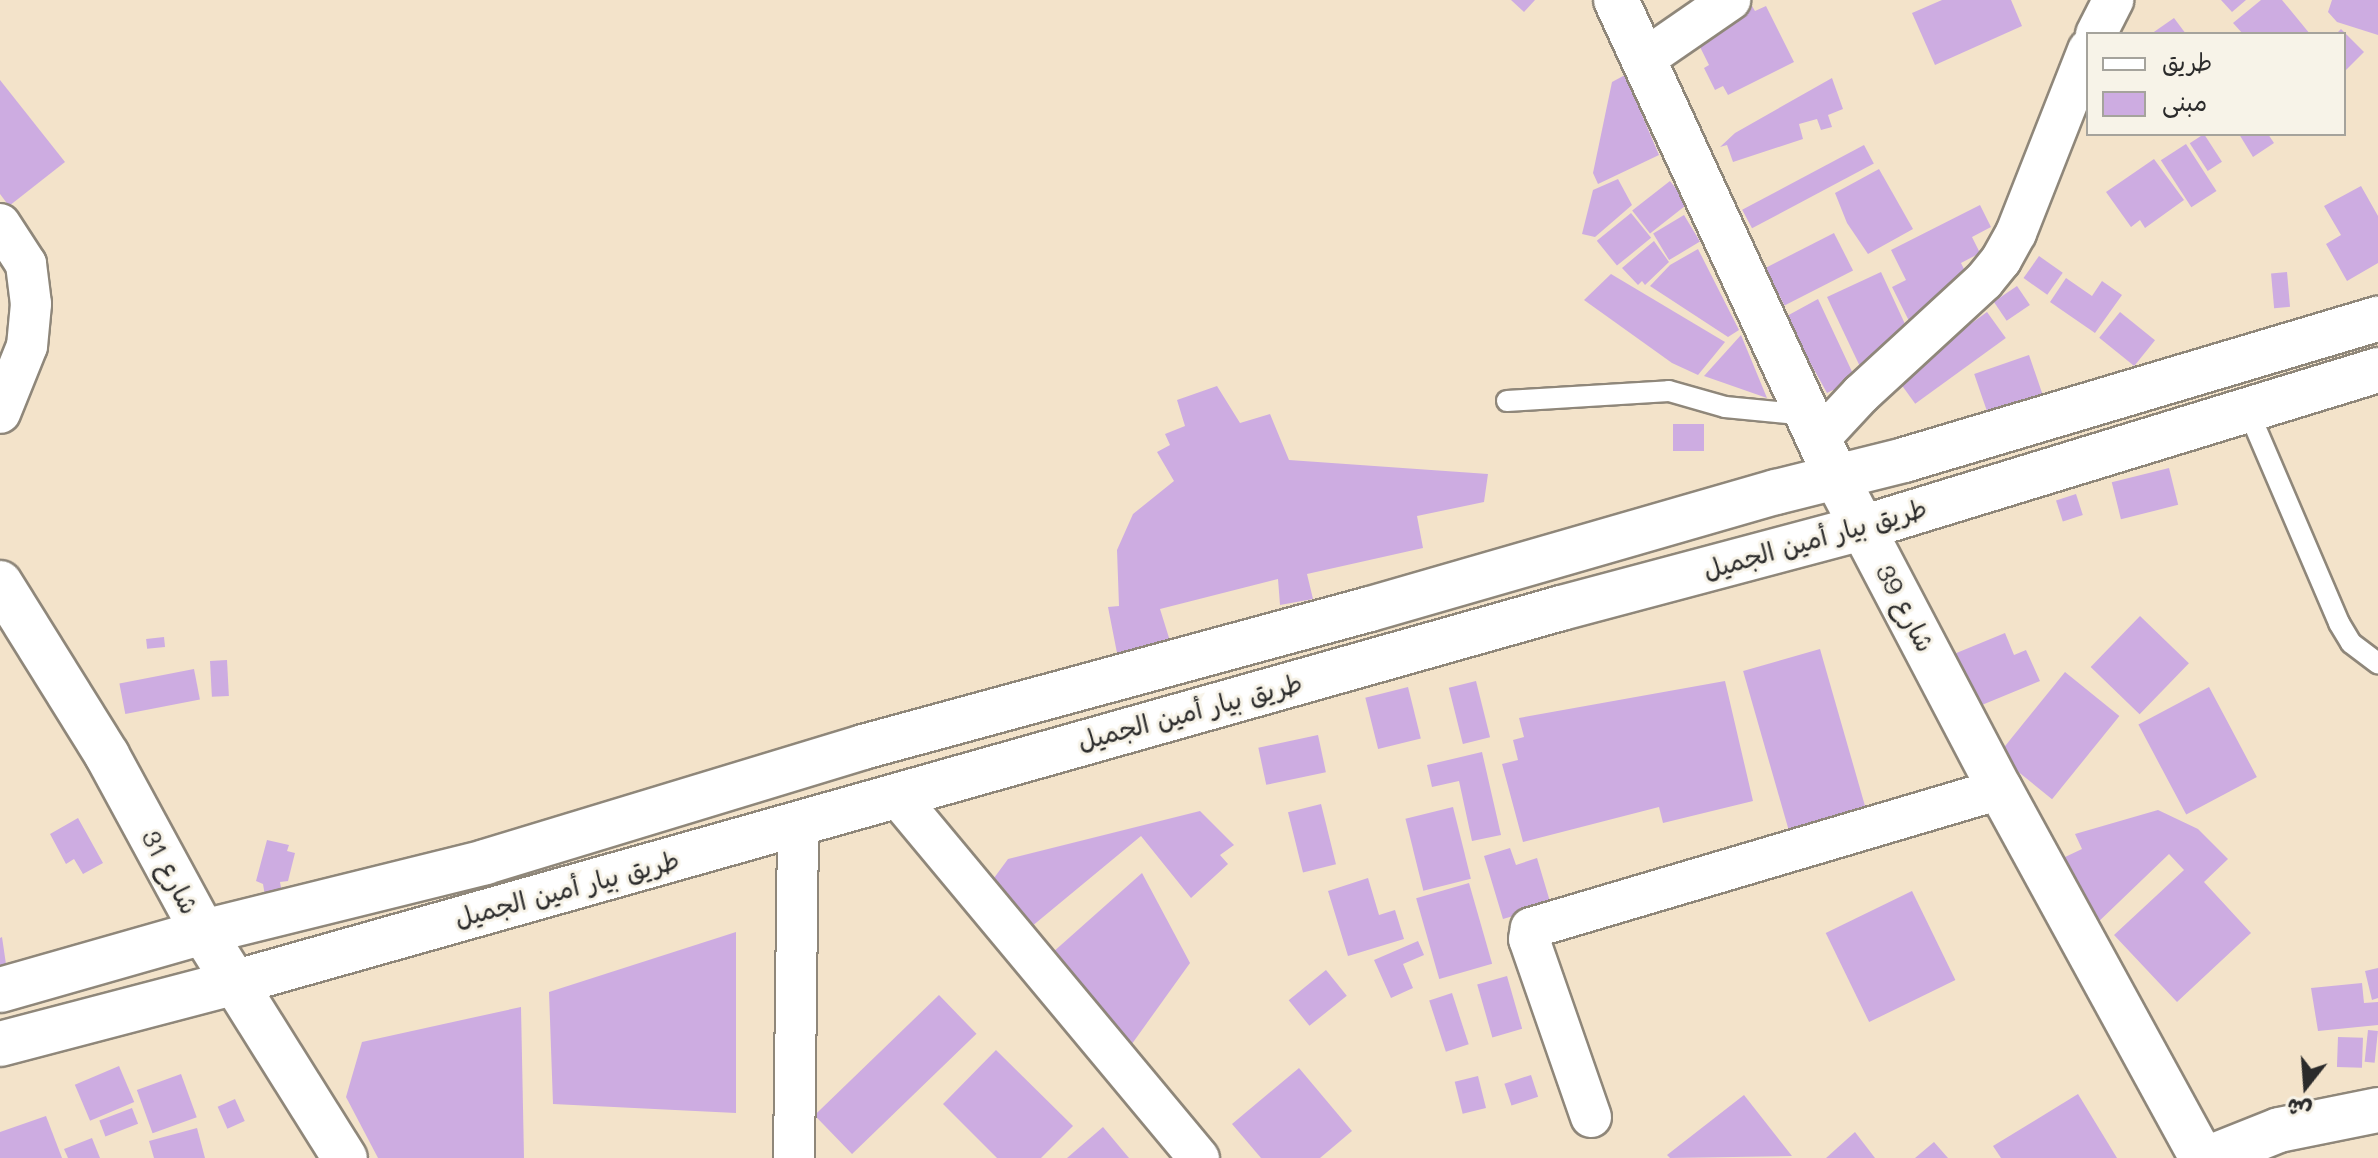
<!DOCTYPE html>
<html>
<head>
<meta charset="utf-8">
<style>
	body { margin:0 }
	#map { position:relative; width:2378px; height:1158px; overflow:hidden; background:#f3e3ca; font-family:Mali,"Playpen Sans Arabic",sans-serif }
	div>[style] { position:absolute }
	.building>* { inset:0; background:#cdace1; transform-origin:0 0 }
	.roads { filter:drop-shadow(2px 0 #8f877a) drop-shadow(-2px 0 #8f877a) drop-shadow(0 2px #8f877a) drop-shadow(0 -2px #8f877a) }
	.lane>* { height:20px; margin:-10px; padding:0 10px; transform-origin:10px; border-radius:10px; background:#fff }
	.street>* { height:40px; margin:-20px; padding:0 20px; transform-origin:20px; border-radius:20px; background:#fff }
	.secondary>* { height:44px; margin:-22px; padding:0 22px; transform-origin:22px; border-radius:22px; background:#fff }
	span { translate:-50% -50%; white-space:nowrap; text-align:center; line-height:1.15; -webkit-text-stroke:6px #f7f3e8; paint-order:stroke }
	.street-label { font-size:26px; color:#2b2b2b }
	.legend { position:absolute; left:2086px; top:32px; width:260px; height:104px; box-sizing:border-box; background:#f7f3e8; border:2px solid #a5a39c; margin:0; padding:10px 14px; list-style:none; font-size:24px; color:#2b2b2b }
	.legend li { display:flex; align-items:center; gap:16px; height:40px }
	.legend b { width:40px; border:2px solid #a5a39c }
	.north { position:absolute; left:2266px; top:1046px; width:80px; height:80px; -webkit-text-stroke:6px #f7f3e8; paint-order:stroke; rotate:197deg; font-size:22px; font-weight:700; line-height:32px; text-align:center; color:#2b2b2b }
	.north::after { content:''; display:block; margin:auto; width:28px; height:36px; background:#2b2b2b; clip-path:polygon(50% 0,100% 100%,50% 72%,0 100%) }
</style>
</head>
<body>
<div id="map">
	<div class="building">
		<div style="clip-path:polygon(1511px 0,1535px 0,1524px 12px)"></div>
		<div style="clip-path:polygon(1942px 0,2011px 0,2022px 26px,1935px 65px,1912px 13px)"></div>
		<div style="clip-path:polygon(2221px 0,2246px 0,2232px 12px)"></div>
		<div style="clip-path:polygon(2261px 0,2282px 0,2310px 34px,2243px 34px,2233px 23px)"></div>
		<div style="clip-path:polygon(2332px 0,2378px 0,2378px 35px,2337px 22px,2328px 12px)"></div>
		<div style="clip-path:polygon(1752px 6px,1755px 11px,1766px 6px,1794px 62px,1728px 95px,1723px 86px,1715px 90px,1704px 68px,1709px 65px,1694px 35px)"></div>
		<div style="clip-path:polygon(2174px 18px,2186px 34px,2151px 34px)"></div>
		<div style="clip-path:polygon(2341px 29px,2364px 52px,2344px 72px,2344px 34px,2336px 34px)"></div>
		<div style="clip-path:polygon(1625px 75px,1659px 155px,1598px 184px,1593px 173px,1612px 82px)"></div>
		<div style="clip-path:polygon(1832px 78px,1843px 109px,1828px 115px,1832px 127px,1821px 130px,1817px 119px,1799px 124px,1803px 139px,1733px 162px,1727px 145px,1720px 147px,1735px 133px)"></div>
		<div style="clip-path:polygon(0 80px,65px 162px,9px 206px,0 194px)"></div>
		<div style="left:2204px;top:134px;width:33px;height:17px;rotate:57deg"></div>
		<div style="clip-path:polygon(2239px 134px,2268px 134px,2274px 143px,2253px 157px)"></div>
		<div style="left:2186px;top:144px;width:56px;height:30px;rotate:57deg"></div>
		<div style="left:1864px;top:145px;width:21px;height:138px;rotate:62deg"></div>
		<div style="clip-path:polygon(2154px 159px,2184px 200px,2145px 228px,2140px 220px,2131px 227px,2106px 192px)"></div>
		<div style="clip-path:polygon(1879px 169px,1913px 229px,1868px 254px,1847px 223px,1835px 193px)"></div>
		<div style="clip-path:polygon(1618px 179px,1632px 205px,1595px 237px,1582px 234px,1593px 190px)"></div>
		<div style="left:1670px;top:181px;width:29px;height:48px;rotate:52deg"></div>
		<div style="clip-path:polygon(2361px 186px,2378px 216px,2378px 263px,2347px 281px,2326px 244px,2341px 235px,2324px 206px)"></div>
		<div style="clip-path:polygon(1980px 205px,1991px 227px,1972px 237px,1980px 253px,1961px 263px,1964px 269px,1911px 325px,1892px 287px,1906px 280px,1891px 250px)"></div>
		<div style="left:1631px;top:213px;width:32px;height:44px;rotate:51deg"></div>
		<div style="left:1684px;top:215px;width:31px;height:36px;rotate:59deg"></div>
		<div style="left:1834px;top:233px;width:42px;height:77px;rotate:63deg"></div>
		<div style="clip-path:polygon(1654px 241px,1669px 262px,1645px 285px,1642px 281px,1638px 285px,1622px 268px)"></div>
		<div style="clip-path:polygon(1698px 249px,1739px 330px,1728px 337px,1650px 286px,1670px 265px)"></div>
		<div style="left:2039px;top:256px;width:29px;height:27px;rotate:35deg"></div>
		<div style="clip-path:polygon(1881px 272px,1911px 337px,1864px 375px,1827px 297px)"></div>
		<div style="left:2287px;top:272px;width:35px;height:16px;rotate:85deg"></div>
		<div style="clip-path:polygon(1611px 274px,1725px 342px,1698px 375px,1672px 363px,1584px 300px)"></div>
		<div style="clip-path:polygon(2066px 278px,2092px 296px,2102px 281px,2122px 295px,2095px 333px,2050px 302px)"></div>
		<div style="left:2017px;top:286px;width:23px;height:28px;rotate:56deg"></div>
		<div style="clip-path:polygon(1818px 299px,1855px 378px,1836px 395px,1833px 390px,1827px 393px,1785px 317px)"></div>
		<div style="left:1987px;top:312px;width:32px;height:112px;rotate:54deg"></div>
		<div style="left:2120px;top:312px;width:45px;height:33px;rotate:39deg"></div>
		<div style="clip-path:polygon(1741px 335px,1767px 398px,1704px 376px)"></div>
		<div style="left:2029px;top:355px;width:49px;height:58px;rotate:71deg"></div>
		<div style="clip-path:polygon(1217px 386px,1240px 423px,1270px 414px,1289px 460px,1488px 474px,1484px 502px,1417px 516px,1423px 548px,1307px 574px,1313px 599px,1280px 605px,1278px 579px,1160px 609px,1170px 641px,1117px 653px,1108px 607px,1119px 606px,1117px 550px,1133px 514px,1174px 481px,1157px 452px,1170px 445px,1165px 434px,1185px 426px,1177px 400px)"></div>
		<div style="left:1673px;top:424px;width:31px;height:27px"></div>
		<div style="left:2169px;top:468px;width:38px;height:59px;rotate:76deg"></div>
		<div style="left:2076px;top:494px;width:22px;height:21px;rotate:72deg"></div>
		<div style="left:2140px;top:616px;width:68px;height:71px;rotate:44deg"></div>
		<div style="clip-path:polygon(2005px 633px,2014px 655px,2026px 650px,2040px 681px,1977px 707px,1954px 654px)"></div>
		<div style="left:164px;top:637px;width:10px;height:18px;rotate:84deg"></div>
		<div style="left:1820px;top:649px;width:173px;height:80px;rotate:74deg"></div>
		<div style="left:227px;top:660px;width:36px;height:17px;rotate:87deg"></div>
		<div style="left:194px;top:669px;width:31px;height:76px;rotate:79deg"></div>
		<div style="left:2065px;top:672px;width:70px;height:107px;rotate:39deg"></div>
		<div style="left:1476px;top:681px;width:58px;height:28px;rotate:76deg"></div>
		<div style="clip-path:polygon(1725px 681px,1753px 801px,1663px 823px,1659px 807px,1523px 842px,1502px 764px,1518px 760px,1513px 740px,1524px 737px,1519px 718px)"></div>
		<div style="left:1408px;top:687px;width:53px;height:44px;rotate:76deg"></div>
		<div style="left:2209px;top:687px;width:102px;height:80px;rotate:62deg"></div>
		<div style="left:1318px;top:735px;width:38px;height:61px;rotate:78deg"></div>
		<div style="clip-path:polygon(1482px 752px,1501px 835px,1472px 841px,1459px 781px,1432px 787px,1427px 765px)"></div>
		<div style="left:1321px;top:804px;width:62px;height:34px;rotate:76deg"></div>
		<div style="left:1453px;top:807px;width:74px;height:49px;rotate:76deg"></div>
		<div style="clip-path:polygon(2158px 810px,2198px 829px,2228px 859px,2204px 882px,2251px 933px,2177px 1002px,2114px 935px,2184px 870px,2169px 854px,2093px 927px,2063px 858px,2082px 849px,2075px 834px)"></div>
		<div style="clip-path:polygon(1200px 811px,1234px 845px,1220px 855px,1228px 864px,1191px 898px,1141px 836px,1031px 927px,998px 891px,994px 878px,1008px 859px)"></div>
		<div style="clip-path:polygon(78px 818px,103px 863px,83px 874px,74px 859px,66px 864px,50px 834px)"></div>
		<div style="clip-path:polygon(267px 840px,289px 845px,287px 851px,295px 853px,288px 881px,280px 882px,282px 893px,265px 896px,263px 884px,256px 881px)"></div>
		<div style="clip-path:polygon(1510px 848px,1516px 865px,1537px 858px,1551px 905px,1503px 919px,1484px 856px)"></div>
		<div style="clip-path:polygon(1142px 873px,1190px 963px,1129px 1048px,1052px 953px)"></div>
		<div style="clip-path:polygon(1368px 878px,1379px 915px,1395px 910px,1404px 939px,1348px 956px,1328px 891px)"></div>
		<div style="left:1469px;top:883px;width:84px;height:55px;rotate:74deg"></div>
		<div style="left:1912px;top:891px;width:99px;height:96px;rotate:64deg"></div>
		<div style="clip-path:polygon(736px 932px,736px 1113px,553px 1104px,549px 992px)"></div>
		<div style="clip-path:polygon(2px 937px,7px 971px,0 973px,0 938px)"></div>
		<div style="clip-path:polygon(1418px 941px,1424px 955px,1403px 964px,1413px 988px,1391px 998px,1374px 960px)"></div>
		<div style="clip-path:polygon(2378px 968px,2378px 998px,2372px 1000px,2365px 971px)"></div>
		<div style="left:1326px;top:970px;width:33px;height:48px;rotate:51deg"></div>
		<div style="left:1507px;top:976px;width:55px;height:31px;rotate:74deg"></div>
		<div style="clip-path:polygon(2362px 983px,2364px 1003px,2378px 1002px,2378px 1025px,2318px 1031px,2311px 988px)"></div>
		<div style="left:1452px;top:993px;width:54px;height:24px;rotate:72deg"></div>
		<div style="left:939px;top:995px;width:54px;height:173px;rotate:46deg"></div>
		<div style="clip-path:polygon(521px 1007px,524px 1158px,378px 1158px,346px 1097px,362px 1042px)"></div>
		<div style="left:2368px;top:1030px;width:10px;height:32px;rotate:6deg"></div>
		<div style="left:2338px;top:1037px;width:25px;height:30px;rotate:2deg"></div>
		<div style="clip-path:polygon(996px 1050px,1073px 1126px,1041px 1158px,997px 1158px,943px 1104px)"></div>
		<div style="left:119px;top:1066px;width:39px;height:48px;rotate:67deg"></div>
		<div style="clip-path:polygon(1299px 1068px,1352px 1131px,1320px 1158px,1261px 1158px,1232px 1124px)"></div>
		<div style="left:181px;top:1074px;width:46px;height:47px;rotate:70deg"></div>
		<div style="left:1531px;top:1075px;width:23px;height:28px;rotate:72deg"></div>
		<div style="left:1478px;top:1076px;width:33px;height:24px;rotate:76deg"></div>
		<div style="clip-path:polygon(2078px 1094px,2117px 1158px,2001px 1158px,1993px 1146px)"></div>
		<div style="clip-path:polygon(1744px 1095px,1792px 1156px,1670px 1158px,1667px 1155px)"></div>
		<div style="left:235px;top:1099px;width:24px;height:19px;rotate:66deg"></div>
		<div style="left:132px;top:1108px;width:17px;height:35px;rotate:69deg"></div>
		<div style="clip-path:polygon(46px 1116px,62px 1158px,0 1158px,0 1132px)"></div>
		<div style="clip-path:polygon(1103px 1127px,1129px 1158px,1067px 1158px)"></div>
		<div style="clip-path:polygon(197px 1128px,205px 1158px,154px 1158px,149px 1141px)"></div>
		<div style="clip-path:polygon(1855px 1132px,1875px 1158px,1826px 1158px)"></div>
		<div style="clip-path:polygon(92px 1138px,100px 1158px,68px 1158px,64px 1149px)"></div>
		<div style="clip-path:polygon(1934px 1142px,1948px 1158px,1915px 1158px)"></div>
	</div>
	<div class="roads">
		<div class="lane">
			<div style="left:1507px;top:401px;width:162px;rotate:-3.5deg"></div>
			<div style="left:1669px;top:391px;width:58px;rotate:15.9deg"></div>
			<div style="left:1725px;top:407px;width:83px;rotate:5.5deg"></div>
			<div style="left:2247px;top:408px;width:234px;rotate:66.8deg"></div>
			<div style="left:2339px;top:623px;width:23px;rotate:59deg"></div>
			<div style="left:2351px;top:643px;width:34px;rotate:37deg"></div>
		</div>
		<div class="street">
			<div style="left:2096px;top:34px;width:38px;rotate:-63deg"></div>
			<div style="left:1643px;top:60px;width:106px;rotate:-34.6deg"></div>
			<div style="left:0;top:224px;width:48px;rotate:57deg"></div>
			<div style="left:26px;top:264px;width:40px;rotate:82.9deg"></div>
			<div style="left:31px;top:304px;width:42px;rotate:95.4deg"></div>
			<div style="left:27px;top:346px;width:72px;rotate:111.9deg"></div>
			<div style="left:1819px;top:439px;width:62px;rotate:-47deg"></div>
			<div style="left:1861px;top:394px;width:167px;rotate:-42.6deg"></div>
			<div style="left:1984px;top:281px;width:27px;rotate:-51deg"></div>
			<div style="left:2001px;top:260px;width:31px;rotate:-61deg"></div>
			<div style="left:2016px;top:233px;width:197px;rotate:-68.5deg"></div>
			<div style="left:898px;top:797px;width:470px;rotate:50.2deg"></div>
			<div style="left:1591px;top:1117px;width:188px;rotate:-109.2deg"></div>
			<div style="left:1529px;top:939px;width:11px;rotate:-80deg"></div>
			<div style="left:1531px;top:928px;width:489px;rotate:-16.5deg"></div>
			<div style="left:794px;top:1158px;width:332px;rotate:-89.3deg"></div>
		</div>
		<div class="secondary">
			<div style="left:1616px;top:0;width:528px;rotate:65.23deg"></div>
			<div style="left:1837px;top:479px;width:350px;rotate:62.3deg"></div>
			<div style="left:2000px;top:789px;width:421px;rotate:61.3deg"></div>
			<div style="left:0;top:583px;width:203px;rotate:58.1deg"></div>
			<div style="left:107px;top:755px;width:201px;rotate:61.5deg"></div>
			<div style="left:203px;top:932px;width:267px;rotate:57.9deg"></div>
			<div style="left:0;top:990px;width:211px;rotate:-15.9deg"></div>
			<div style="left:203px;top:932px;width:291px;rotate:-13.9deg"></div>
			<div style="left:485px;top:862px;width:395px;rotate:-16.9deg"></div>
			<div style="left:863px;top:747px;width:525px;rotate:-15.23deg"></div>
			<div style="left:1370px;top:609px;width:423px;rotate:-16.1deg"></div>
			<div style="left:1776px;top:492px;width:132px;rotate:-14deg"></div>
			<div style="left:1904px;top:460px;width:495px;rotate:-16.6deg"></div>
			<div style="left:0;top:1044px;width:245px;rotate:-14.7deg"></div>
			<div style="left:237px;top:982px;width:1376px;rotate:-15.77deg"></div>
			<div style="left:1561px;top:608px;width:311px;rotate:-14.9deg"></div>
			<div style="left:1862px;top:528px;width:540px;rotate:-17.02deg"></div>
			<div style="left:2209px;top:1158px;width:75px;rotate:-21.8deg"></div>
			<div style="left:2279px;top:1130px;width:101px;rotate:-11.4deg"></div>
		</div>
	</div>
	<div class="street-label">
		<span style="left:1815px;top:539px;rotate:-16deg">طريق بيار أمين الجميل</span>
		<span style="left:1905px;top:608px;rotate:62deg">شارع 39</span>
		<span style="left:1190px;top:712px;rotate:-15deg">طريق بيار أمين الجميل</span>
		<span style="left:170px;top:872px;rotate:62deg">شارع 31</span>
		<span style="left:567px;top:889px;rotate:-15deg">طريق بيار أمين الجميل</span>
	</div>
	<ul class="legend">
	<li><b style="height:10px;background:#fff"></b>طريق</li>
	<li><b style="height:22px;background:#cdace1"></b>مبنى</li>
	</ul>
	<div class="north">ش</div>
</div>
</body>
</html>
